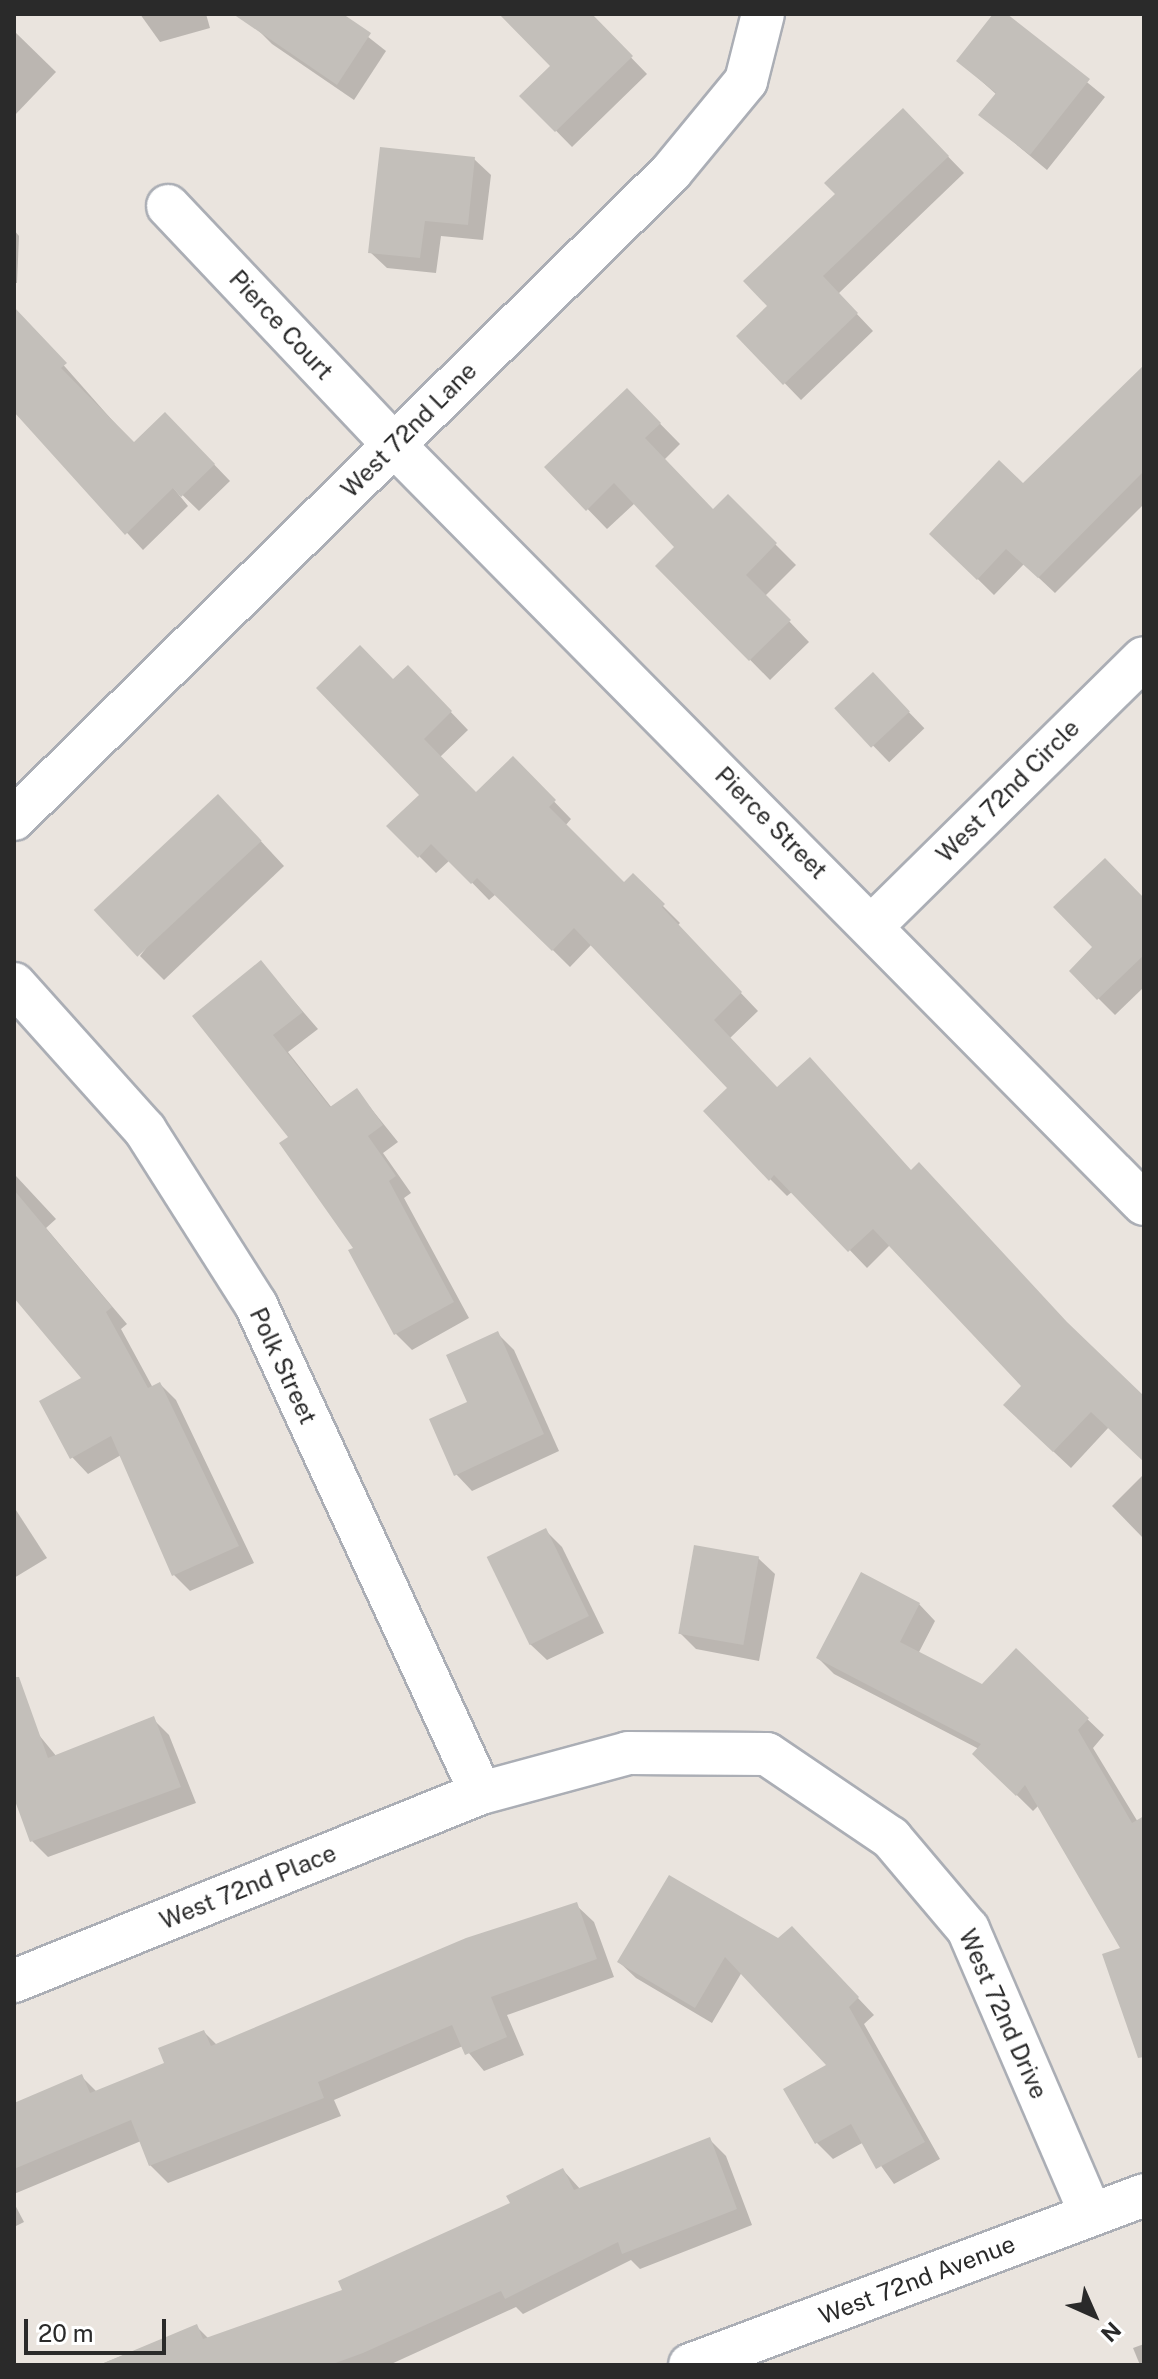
<!DOCTYPE html>
<html>
<head>
<meta charset="utf-8">
<style>
	body { margin:0 }
	#map { position:relative; width:1158px; height:2379px; overflow:hidden; background:#eae4de; font-family:"Public Sans",sans-serif }
	div>[style] { position:absolute }
	.shadow>* { inset:0; background:#0003; transform-origin:0 0 }
	.building>* { inset:0; background:#c3bfba; transform-origin:0 0 }
	.roads { filter:drop-shadow(2px 0 #abaeb5) drop-shadow(-2px 0 #abaeb5) drop-shadow(0 2px #abaeb5) drop-shadow(0 -2px #abaeb5) }
	.street>* { height:42px; margin:-21px; padding:0 21px; transform-origin:21px; border-radius:21px; background:#fff }
	span { translate:-50% -50%; white-space:nowrap; text-align:center; line-height:1.15; -webkit-text-stroke:7px #fff; paint-order:stroke }
	.street-label { font-size:24px; color:#2a2a2a }
	.frame { position:absolute; inset:0; border:16px solid #2a2a2a; pointer-events:none }
	.north { position:absolute; left:1054px; top:2275px; width:80px; height:80px; -webkit-text-stroke:6px #fff; paint-order:stroke; rotate:135deg; font-size:22px; font-weight:700; line-height:32px; text-align:center; color:#2a2a2a }
	.north::after { content:''; display:block; margin:auto; width:28px; height:36px; background:#2a2a2a; clip-path:polygon(50% 0,100% 100%,50% 72%,0 100%) }
	.scale { position:absolute; left:24px; top:2319px; width:142px; height:36px; box-sizing:border-box; border:4px solid #2a2a2a; border-top:0; padding-left:10px; font-size:24px; line-height:28px; white-space:nowrap; color:#2a2a2a; -webkit-text-stroke:6px #fff; paint-order:stroke }
</style>
</head>
<body>
<div id="map">
	<div class="shadow">
		<div style="clip-path:polygon(140px 14px,206px 14px,210px 28px,160px 42px)"></div>
		<div style="clip-path:polygon(264px 14px,339px 14px,386px 51px,354px 100px,272px 44px,255px 27px)"></div>
		<div style="clip-path:polygon(533px 14px,589px 14px,647px 74px,572px 147px,522px 96px,553px 66px)"></div>
		<div style="clip-path:polygon(996px 14px,1004px 14px,1105px 97px,1047px 170px,981px 115px,997px 95px,959px 61px)"></div>
		<div style="clip-path:polygon(14px 31px,56px 72px,14px 116px)"></div>
		<div style="clip-path:polygon(903px 110px,964px 173px,838px 294px,873px 331px,801px 400px,739px 336px,770px 306px,838px 194px)"></div>
		<div style="clip-path:polygon(474px 159px,491px 175px,483px 240px,441px 236px,436px 273px,387px 268px,370px 252px)"></div>
		<div style="clip-path:polygon(14px 230px,19px 236px,17px 283px,14px 283px)"></div>
		<div style="clip-path:polygon(14px 309px,134px 445px,182px 431px,230px 481px,199px 511px,167px 480px,188px 506px,143px 550px,14px 411px)"></div>
		<div style="clip-path:polygon(1144px 386px,1144px 504px,1055px 593px,1024px 564px,994px 595px,932px 534px,1023px 486px)"></div>
		<div style="clip-path:polygon(627px 390px,680px 444px,664px 460px,713px 511px,728px 497px,796px 565px,765px 596px,809px 642px,770px 680px,658px 566px,677px 547px,635px 503px,607px 529px,547px 467px)"></div>
		<div style="left:873px;top:675px;width:74px;height:49px;rotate:46deg"></div>
		<div style="clip-path:polygon(393px 681px,425px 685px,468px 730px,440px 757px,476px 795px,513px 759px,571px 819px,565px 826px,624px 885px,633px 876px,680px 923px,677px 926px,758px 1011px,730px 1038px,778px 1090px,912px 1172px,1144px 1399px,1144px 1460px,1109px 1427px,1071px 1468px,1022px 1422px,1023px 1386px,890px 1245px,867px 1268px,793px 1191px,787px 1196px,770px 1179px,730px 1089px,592px 944px,570px 967px,496px 894px,489px 900px,450px 860px,436px 873px,389px 826px,421px 795px)"></div>
		<div style="clip-path:polygon(242px 821px,284px 866px,164px 980px,140px 956px)"></div>
		<div style="clip-path:polygon(1144px 900px,1144px 987px,1115px 1015px,1071px 971px)"></div>
		<div style="clip-path:polygon(261px 963px,318px 1029px,288px 1052px,332px 1108px,357px 1091px,398px 1142px,383px 1153px,411px 1193px,404px 1198px,469px 1318px,412px 1350px,396px 1334px,356px 1248px,291px 1137px,195px 1016px)"></div>
		<div style="clip-path:polygon(16px 1176px,56px 1219px,46px 1228px,127px 1324px,121px 1329px,153px 1388px,160px 1384px,176px 1400px,254px 1563px,190px 1591px,174px 1575px,121px 1455px,88px 1474px,72px 1457px,85px 1379px,14px 1295px)"></div>
		<div style="clip-path:polygon(498px 1334px,514px 1350px,559px 1451px,472px 1491px,456px 1474px,470px 1403px)"></div>
		<div style="clip-path:polygon(1144px 1474px,1144px 1539px,1112px 1506px)"></div>
		<div style="clip-path:polygon(14px 1507px,47px 1558px,14px 1578px)"></div>
		<div style="clip-path:polygon(546px 1531px,562px 1547px,604px 1633px,547px 1660px,530px 1644px)"></div>
		<div style="clip-path:polygon(758px 1558px,775px 1574px,759px 1661px,696px 1649px,680px 1633px)"></div>
		<div style="clip-path:polygon(919px 1604px,935px 1621px,918px 1654px,982px 1686px,1016px 1651px,1104px 1735px,1093px 1748px,1144px 1832px,1144px 2061px,1123px 1949px,1039px 1805px,1033px 1811px,975px 1754px,979px 1749px,834px 1674px,818px 1658px)"></div>
		<div style="clip-path:polygon(153px 1719px,169px 1735px,196px 1803px,48px 1857px,32px 1841px,14px 1792px,14px 1744px,39px 1735px,57px 1757px)"></div>
		<div style="clip-path:polygon(576px 1905px,594px 1922px,614px 1977px,507px 2015px,524px 2055px,484px 2071px,463px 2046px,334px 2100px,341px 2116px,168px 2183px,150px 2165px,141px 2141px,14px 2194px,14px 2105px,82px 2077px,97px 2092px,167px 2064px,204px 2032px,217px 2045px)"></div>
		<div style="clip-path:polygon(778px 1941px,808px 1945px,874px 2015px,864px 2024px,940px 2159px,894px 2184px,864px 2142px,833px 2159px,817px 2143px,829px 2065px,742px 1972px,712px 2023px,636px 1978px,619px 1962px)"></div>
		<div style="clip-path:polygon(710px 2140px,726px 2156px,752px 2225px,640px 2269px,631px 2260px,523px 2314px,516px 2307px,389px 2365px,99px 2365px,196px 2326px,209px 2339px,345px 2291px,512px 2204px,563px 2170px,581px 2190px)"></div>
		<div style="clip-path:polygon(14px 2203px,24px 2222px,14px 2227px)"></div>
		<div style="clip-path:polygon(1144px 2344px,1144px 2365px,1140px 2365px,1133px 2348px)"></div>
	</div>
	<div class="building">
		<div style="clip-path:polygon(233px 14px,343px 14px,371px 33px,337px 85px)"></div>
		<div style="clip-path:polygon(499px 14px,592px 14px,633px 56px,555px 132px,519px 96px,550px 66px)"></div>
		<div style="clip-path:polygon(993px 14px,1007px 14px,1090px 79px,1030px 155px,978px 115px,996px 93px,956px 61px)"></div>
		<div style="clip-path:polygon(903px 108px,949px 156px,823px 276px,858px 313px,783px 385px,736px 336px,767px 306px,743px 281px,835px 194px,824px 183px)"></div>
		<div style="clip-path:polygon(380px 147px,475px 157px,468px 225px,425px 221px,420px 258px,368px 253px)"></div>
		<div style="clip-path:polygon(14px 307px,67px 363px,61px 368px,134px 442px,165px 412px,215px 464px,181px 497px,173px 488px,125px 535px,14px 412px)"></div>
		<div style="clip-path:polygon(1144px 365px,1144px 471px,1038px 578px,1006px 549px,977px 580px,929px 534px,999px 460px,1023px 483px)"></div>
		<div style="clip-path:polygon(627px 388px,661px 423px,645px 438px,713px 509px,728px 494px,777px 543px,746px 575px,791px 620px,749px 661px,655px 566px,674px 547px,614px 483px,586px 511px,544px 467px)"></div>
		<div style="clip-path:polygon(360px 645px,393px 679px,408px 665px,452px 711px,424px 739px,476px 792px,513px 756px,556px 800px,549px 807px,624px 882px,633px 873px,665px 904px,662px 907px,742px 992px,714px 1020px,777px 1087px,810px 1057px,911px 1170px,919px 1162px,1067px 1322px,1144px 1396px,1144px 1462px,1091px 1412px,1053px 1452px,1003px 1405px,1021px 1386px,873px 1229px,848px 1252px,774px 1175px,769px 1181px,703px 1111px,727px 1088px,574px 928px,552px 951px,477px 878px,471px 884px,431px 844px,418px 858px,386px 826px,419px 795px,316px 688px)"></div>
		<div style="left:873px;top:672px;width:54px;height:53px;rotate:47deg"></div>
		<div style="left:218px;top:794px;width:64px;height:170px;rotate:47deg"></div>
		<div style="clip-path:polygon(1105px 858px,1144px 898px,1144px 955px,1097px 1000px,1069px 971px,1092px 947px,1053px 907px)"></div>
		<div style="clip-path:polygon(261px 960px,303px 1012px,273px 1035px,330px 1107px,357px 1088px,383px 1125px,368px 1136px,396px 1176px,389px 1181px,454px 1302px,394px 1335px,348px 1250px,353px 1248px,279px 1143px,288px 1137px,192px 1016px)"></div>
		<div style="clip-path:polygon(14px 1190px,112px 1307px,106px 1312px,148px 1388px,160px 1382px,239px 1546px,172px 1576px,111px 1436px,70px 1459px,39px 1401px,81px 1378px,14px 1298px)"></div>
		<div style="clip-path:polygon(498px 1331px,544px 1434px,454px 1476px,429px 1419px,467px 1402px,446px 1355px)"></div>
		<div style="left:546px;top:1528px;width:98px;height:66px;rotate:64deg"></div>
		<div style="left:694px;top:1545px;width:66px;height:90px;rotate:10deg"></div>
		<div style="clip-path:polygon(861px 1572px,920px 1603px,900px 1642px,982px 1684px,1016px 1648px,1089px 1718px,1078px 1730px,1132px 1823px,1144px 1816px,1144px 2057px,1138px 2058px,1102px 1954px,1120px 1948px,1025px 1785px,1016px 1796px,972px 1754px,981px 1744px,816px 1658px)"></div>
		<div style="clip-path:polygon(14px 1677px,19px 1677px,48px 1758px,154px 1716px,181px 1787px,30px 1842px,14px 1798px)"></div>
		<div style="clip-path:polygon(669px 1875px,778px 1938px,792px 1926px,859px 1997px,849px 2007px,925px 2142px,876px 2169px,851px 2124px,815px 2144px,783px 2089px,826px 2065px,725px 1957px,695px 2008px,617px 1962px)"></div>
		<div style="clip-path:polygon(577px 1902px,597px 1959px,491px 1997px,507px 2037px,465px 2055px,452px 2025px,318px 2082px,324px 2098px,149px 2166px,131px 2120px,14px 2169px,14px 2103px,82px 2074px,90px 2093px,164px 2063px,158px 2048px,204px 2030px,211px 2046px,466px 1938px)"></div>
		<div style="clip-path:polygon(710px 2137px,737px 2209px,622px 2254px,618px 2242px,505px 2299px,501px 2291px,363px 2353px,330px 2365px,99px 2365px,197px 2324px,203px 2339px,342px 2290px,338px 2281px,510px 2203px,506px 2196px,563px 2168px,574px 2190px)"></div>
	</div>
	<div class="roads">
		<div class="street">
			<div style="left:168px;top:206px;width:329px;rotate:46.6deg"></div>
			<div style="left:394px;top:445px;width:1067px;rotate:45.34deg"></div>
			<div style="left:14px;top:819px;width:922px;rotate:-44.56deg"></div>
			<div style="left:671px;top:172px;width:118px;rotate:-50.5deg"></div>
			<div style="left:746px;top:81px;width:69px;rotate:-75.8deg"></div>
			<div style="left:873px;top:925px;width:380px;rotate:-44.6deg"></div>
			<div style="left:14px;top:984px;width:196px;rotate:48.1deg"></div>
			<div style="left:145px;top:1130px;width:207px;rotate:57.6deg"></div>
			<div style="left:256px;top:1305px;width:537px;rotate:65.25deg"></div>
			<div style="left:14px;top:1981px;width:503px;rotate:-21.93deg"></div>
			<div style="left:481px;top:1793px;width:152px;rotate:-15.2deg"></div>
			<div style="left:628px;top:1753px;width:139px;rotate:0.4deg"></div>
			<div style="left:767px;top:1754px;width:150px;rotate:34.1deg"></div>
			<div style="left:891px;top:1838px;width:119px;rotate:49.8deg"></div>
			<div style="left:968px;top:1929px;width:311px;rotate:66.7deg"></div>
			<div style="left:690px;top:2365px;width:485px;rotate:-20.5deg"></div>
		</div>
	</div>
	<div class="street-label">
		<span style="left:281px;top:325px;rotate:47deg">Pierce Court</span>
		<span style="left:409px;top:430px;rotate:-45deg">West 72nd Lane</span>
		<span style="left:1008px;top:791px;rotate:-45deg">West 72nd Circle</span>
		<span style="left:771px;top:823px;rotate:45deg">Pierce Street</span>
		<span style="left:283px;top:1366px;rotate:65deg">Polk Street</span>
		<span style="left:248px;top:1887px;rotate:-22deg">West 72nd Place</span>
		<span style="left:1003px;top:2014px;rotate:66deg">West 72nd Drive</span>
		<span style="left:917px;top:2280px;rotate:-21deg">West 72nd Avenue</span>
	</div>
	<div class="frame"></div>
	<div class="north">N</div>
	<div class="scale">20 m</div>
</div>
</body>
</html>
